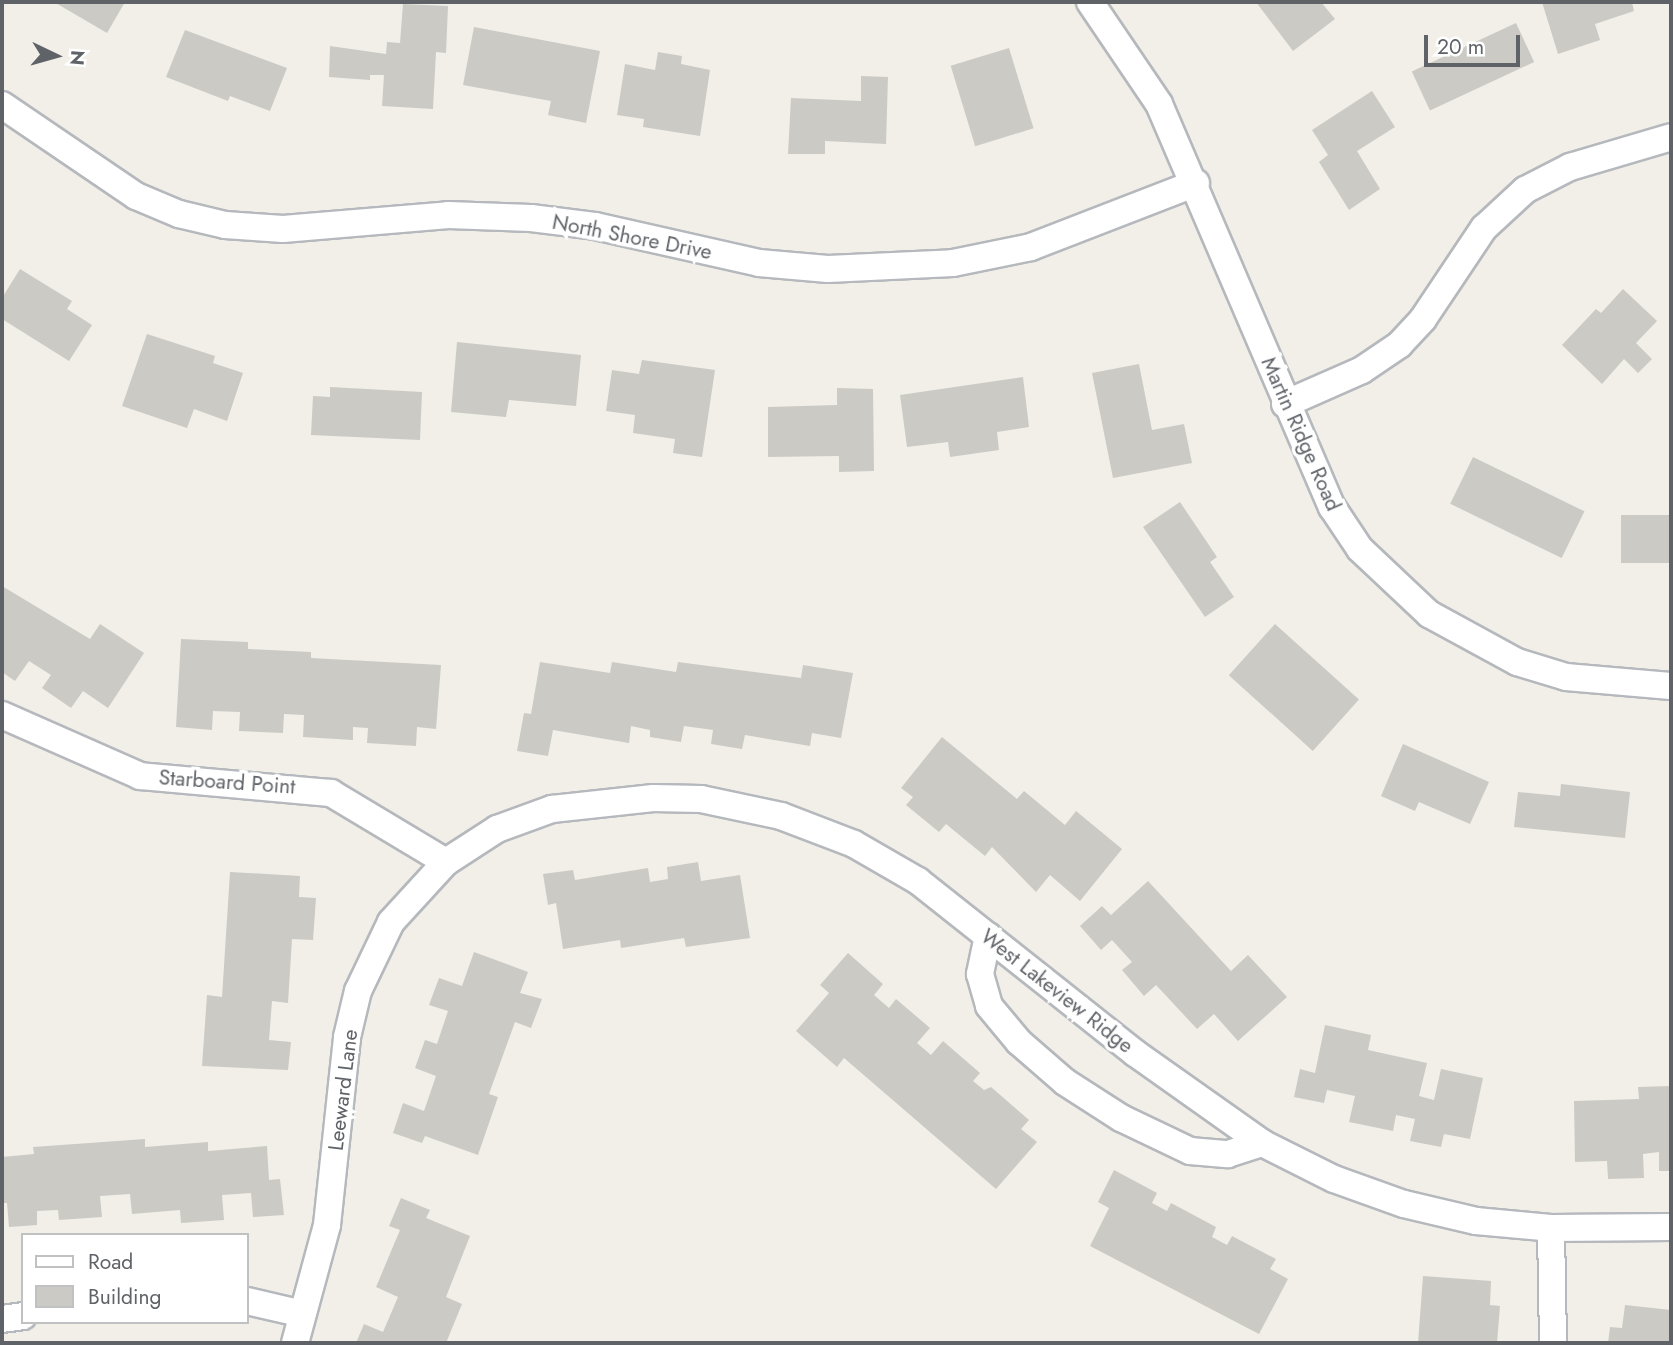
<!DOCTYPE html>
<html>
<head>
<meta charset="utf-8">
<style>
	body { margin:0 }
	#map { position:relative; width:1673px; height:1345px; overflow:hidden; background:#f1efe8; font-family:Jost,sans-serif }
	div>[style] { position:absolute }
	.building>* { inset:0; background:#cccac5; transform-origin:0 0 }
	.roads { filter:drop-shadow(2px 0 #b5b8bc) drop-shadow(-2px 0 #b5b8bc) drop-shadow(0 2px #b5b8bc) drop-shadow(0 -2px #b5b8bc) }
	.street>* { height:26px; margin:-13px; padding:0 13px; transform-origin:13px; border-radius:13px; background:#fff }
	span { translate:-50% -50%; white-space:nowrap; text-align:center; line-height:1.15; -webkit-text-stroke:7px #fff; paint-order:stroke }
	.street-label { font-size:21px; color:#5f6368 }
	.frame { position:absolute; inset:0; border:4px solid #5f6368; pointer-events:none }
	.legend { position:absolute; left:21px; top:1233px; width:228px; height:91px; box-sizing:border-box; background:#fff; border:2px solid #bfc1c3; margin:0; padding:9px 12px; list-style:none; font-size:21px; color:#5f6368 }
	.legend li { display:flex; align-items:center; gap:14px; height:35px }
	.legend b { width:35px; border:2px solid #bfc1c3 }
	.north { position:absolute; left:21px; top:21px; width:70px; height:70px; -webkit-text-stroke:5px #fff; paint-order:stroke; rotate:95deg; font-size:19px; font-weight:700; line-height:28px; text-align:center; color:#5f6368 }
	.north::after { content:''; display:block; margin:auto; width:24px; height:32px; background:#5f6368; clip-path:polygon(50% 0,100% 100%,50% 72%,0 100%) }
	.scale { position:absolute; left:1424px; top:35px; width:96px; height:32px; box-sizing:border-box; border:4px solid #5f6368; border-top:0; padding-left:9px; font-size:21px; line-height:24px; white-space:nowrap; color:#5f6368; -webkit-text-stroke:5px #fff; paint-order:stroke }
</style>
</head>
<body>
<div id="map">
	<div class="building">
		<div style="clip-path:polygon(54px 2px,125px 2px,107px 33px)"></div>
		<div style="clip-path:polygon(1256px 2px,1321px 2px,1335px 19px,1293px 51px)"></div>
		<div style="clip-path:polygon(1542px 2px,1632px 2px,1634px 11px,1595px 24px,1600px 40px,1558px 54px)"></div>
		<div style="clip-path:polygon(403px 4px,448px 6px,446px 53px,436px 52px,433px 109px,382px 106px,384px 75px,370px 75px,370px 80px,329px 77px,330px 46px,386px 54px,387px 42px,400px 43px)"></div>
		<div style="left:1516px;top:23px;width:43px;height:115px;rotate:65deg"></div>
		<div style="clip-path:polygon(474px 27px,600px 51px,586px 123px,548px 115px,551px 101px,463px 85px)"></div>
		<div style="clip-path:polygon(185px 30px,287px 68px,270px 111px,230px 96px,228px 101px,166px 77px)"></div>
		<div style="left:1009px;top:48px;width:84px;height:61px;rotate:73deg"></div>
		<div style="clip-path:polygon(658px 52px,682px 56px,681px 64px,710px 70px,700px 136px,643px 127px,644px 119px,617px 115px,625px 64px,655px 70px)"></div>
		<div style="clip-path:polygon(861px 76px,888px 77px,886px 144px,825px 141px,825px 154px,788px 154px,791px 98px,861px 101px)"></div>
		<div style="clip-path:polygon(1372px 91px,1395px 127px,1357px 151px,1380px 189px,1349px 210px,1319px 162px,1328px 155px,1312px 130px)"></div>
		<div style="clip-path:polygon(20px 269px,72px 301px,67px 309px,92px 325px,69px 361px,2px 319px,2px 298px)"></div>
		<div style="clip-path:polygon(1623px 289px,1657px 321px,1636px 343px,1652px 359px,1638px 373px,1624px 359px,1602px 384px,1562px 345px,1596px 309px,1601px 313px)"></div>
		<div style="clip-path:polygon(147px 334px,215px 356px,213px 363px,243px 373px,227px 421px,194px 409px,187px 428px,122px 406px)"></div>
		<div style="clip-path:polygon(457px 342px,581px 355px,576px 406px,509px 400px,506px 417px,451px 412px)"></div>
		<div style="clip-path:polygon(642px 360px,715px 370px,702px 457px,673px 453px,675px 439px,633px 433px,635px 415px,606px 411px,612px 370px,639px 374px)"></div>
		<div style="clip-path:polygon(1139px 364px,1152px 430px,1184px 424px,1192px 463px,1113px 478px,1092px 373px)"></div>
		<div style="clip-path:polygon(1023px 377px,1029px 427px,997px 432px,999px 450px,950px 457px,948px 442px,907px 447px,900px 395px)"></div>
		<div style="clip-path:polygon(330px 387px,422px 392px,420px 440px,311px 435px,313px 396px,330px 397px)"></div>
		<div style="clip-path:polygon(837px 388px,873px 389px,874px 471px,839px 472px,839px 456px,768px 457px,768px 407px,837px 405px)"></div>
		<div style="left:1473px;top:457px;width:124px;height:52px;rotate:26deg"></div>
		<div style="clip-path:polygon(1180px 502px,1217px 557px,1210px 562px,1234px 597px,1205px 617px,1143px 527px)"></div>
		<div style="left:1671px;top:515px;width:48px;height:50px;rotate:90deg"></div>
		<div style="clip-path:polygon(2px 586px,90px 639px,100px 624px,144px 653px,108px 708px,83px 691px,71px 708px,42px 688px,51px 675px,29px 661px,15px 681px,2px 672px)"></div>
		<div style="left:1275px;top:624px;width:113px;height:69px;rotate:42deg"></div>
		<div style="clip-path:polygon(181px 639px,248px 642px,248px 649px,311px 652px,311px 658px,441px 665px,436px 729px,417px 727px,416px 746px,367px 743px,368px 728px,353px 727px,353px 740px,303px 737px,304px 715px,284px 714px,283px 733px,239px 731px,240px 712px,213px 711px,212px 730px,176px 727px)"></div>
		<div style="clip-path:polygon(540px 662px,610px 673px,612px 662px,676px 672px,678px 662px,801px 678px,803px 665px,853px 673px,841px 738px,812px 733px,810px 746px,745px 735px,742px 749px,711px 744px,713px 730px,684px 726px,681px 742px,650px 737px,650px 730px,631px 726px,629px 743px,553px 730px,548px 756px,517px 751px,524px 713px,531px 714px)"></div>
		<div style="clip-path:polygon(942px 737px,1017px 799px,1024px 791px,1065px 825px,1076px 811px,1122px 849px,1080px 901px,1050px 875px,1036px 892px,992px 847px,985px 856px,946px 824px,939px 832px,906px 805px,913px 797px,901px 788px)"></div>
		<div style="clip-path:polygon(1403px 744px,1489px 782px,1470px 824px,1419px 802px,1415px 811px,1381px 796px)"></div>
		<div style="clip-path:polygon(1561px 784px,1630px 792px,1625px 838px,1514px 827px,1518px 792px,1560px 796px)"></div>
		<div style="clip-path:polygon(698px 862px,701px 881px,740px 875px,750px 938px,686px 947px,684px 938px,621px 948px,620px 940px,563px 949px,556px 903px,548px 905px,543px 874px,573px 870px,575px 880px,648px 868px,650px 882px,668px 879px,667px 867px)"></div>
		<div style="clip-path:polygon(230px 872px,300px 876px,299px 897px,316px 898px,313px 940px,292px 939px,288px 1003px,272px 1001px,269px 1040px,291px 1042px,288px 1070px,202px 1066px,207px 995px,222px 997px)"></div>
		<div style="clip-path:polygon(1148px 881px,1231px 971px,1248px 955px,1287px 997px,1238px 1041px,1214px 1014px,1197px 1029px,1156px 985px,1144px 996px,1122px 970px,1132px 962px,1112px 940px,1101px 950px,1080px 926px,1102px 906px,1111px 915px)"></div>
		<div style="clip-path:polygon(474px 952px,528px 972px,520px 993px,542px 999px,531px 1028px,515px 1022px,489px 1094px,498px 1097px,478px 1155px,425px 1136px,422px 1143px,393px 1133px,403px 1103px,424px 1111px,436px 1076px,415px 1068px,425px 1040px,437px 1044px,448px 1011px,429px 1005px,439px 978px,462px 986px)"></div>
		<div style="clip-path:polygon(848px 953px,883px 984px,874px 995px,889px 1008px,896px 999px,930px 1028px,917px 1043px,931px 1055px,943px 1041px,980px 1073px,973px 1081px,984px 1090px,991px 1087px,1029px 1120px,1021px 1129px,1037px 1142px,996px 1189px,844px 1058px,837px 1067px,796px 1031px,829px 993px,820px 985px)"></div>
		<div style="clip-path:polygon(1325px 1025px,1371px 1035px,1368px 1050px,1427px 1063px,1419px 1096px,1434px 1100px,1441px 1069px,1483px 1078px,1470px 1139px,1444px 1134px,1441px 1147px,1410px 1141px,1415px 1119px,1396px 1115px,1393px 1131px,1349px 1122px,1355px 1096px,1327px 1090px,1324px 1103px,1294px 1097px,1300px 1069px,1315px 1073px)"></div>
		<div style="clip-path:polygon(1671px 1086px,1671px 1171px,1659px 1171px,1659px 1152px,1643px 1154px,1644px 1178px,1608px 1179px,1607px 1161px,1575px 1162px,1574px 1101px,1639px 1099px,1638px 1087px)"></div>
		<div style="clip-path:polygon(145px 1139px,145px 1147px,208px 1142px,208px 1151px,267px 1146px,269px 1180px,280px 1179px,284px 1215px,253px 1217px,251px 1193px,222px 1195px,224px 1220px,181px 1223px,180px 1210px,132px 1214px,130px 1194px,100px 1196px,102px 1217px,59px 1220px,58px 1210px,37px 1211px,37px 1225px,9px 1227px,7px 1203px,2px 1203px,2px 1157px,34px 1154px,33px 1147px)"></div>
		<div style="clip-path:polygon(1114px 1170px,1157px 1193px,1152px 1203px,1167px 1211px,1171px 1203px,1216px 1227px,1212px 1237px,1227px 1245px,1232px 1236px,1276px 1259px,1270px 1269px,1288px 1279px,1259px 1334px,1090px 1246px,1109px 1208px,1098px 1202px)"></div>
		<div style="clip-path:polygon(401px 1198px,430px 1210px,426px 1218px,470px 1236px,446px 1297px,462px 1304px,446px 1343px,356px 1343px,364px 1324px,383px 1332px,398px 1297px,376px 1287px,400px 1230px,389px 1226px)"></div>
		<div style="clip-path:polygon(1423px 1276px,1491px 1281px,1490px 1305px,1500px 1306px,1497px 1343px,1418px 1343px)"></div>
		<div style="clip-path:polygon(1625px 1305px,1671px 1310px,1671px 1343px,1608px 1343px,1610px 1327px,1622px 1328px)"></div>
	</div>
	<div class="roads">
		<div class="street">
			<div style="left:1090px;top:2px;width:123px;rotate:55.9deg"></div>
			<div style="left:1159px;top:104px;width:439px;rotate:66.8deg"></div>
			<div style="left:1332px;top:507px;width:50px;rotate:56.3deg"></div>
			<div style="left:1360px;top:549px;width:95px;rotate:43.3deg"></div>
			<div style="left:1429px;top:614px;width:100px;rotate:28.6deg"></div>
			<div style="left:1517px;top:662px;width:51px;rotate:17deg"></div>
			<div style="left:1566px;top:677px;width:105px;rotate:4.9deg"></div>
			<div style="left:2px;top:105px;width:162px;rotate:34.2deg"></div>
			<div style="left:136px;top:196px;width:47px;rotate:22.7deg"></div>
			<div style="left:179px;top:214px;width:47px;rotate:13.4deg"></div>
			<div style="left:225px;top:225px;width:58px;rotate:3.9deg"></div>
			<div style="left:283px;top:229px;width:166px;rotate:-4.8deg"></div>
			<div style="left:448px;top:215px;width:83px;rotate:2.1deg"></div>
			<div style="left:531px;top:218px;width:64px;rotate:7.1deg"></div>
			<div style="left:595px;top:226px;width:168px;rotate:12.7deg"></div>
			<div style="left:759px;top:263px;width:69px;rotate:5deg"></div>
			<div style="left:828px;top:269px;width:125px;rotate:-2.7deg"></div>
			<div style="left:953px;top:263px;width:80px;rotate:-11.6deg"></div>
			<div style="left:1031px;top:247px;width:177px;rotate:-21.2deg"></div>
			<div style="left:1285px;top:404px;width:84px;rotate:-23.8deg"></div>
			<div style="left:1362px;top:370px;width:45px;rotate:-34deg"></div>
			<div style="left:1399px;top:345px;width:35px;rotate:-47deg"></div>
			<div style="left:1423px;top:319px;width:110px;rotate:-56.2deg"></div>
			<div style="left:1484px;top:228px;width:56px;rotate:-42.8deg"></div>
			<div style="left:1525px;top:190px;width:51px;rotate:-27.1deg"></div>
			<div style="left:1570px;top:167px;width:105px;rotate:-16.5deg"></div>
			<div style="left:2px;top:715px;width:151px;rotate:23.8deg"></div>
			<div style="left:140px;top:776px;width:192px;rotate:5.1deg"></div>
			<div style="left:331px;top:793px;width:134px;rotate:31deg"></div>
			<div style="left:988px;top:936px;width:39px;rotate:102deg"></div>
			<div style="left:980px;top:974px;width:33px;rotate:74deg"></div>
			<div style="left:989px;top:1006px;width:47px;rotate:50.2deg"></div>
			<div style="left:1019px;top:1042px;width:61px;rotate:41deg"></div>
			<div style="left:1065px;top:1082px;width:67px;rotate:32.7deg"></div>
			<div style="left:1121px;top:1118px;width:76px;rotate:25.6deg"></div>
			<div style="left:1190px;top:1151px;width:38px;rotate:5deg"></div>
			<div style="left:1228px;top:1154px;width:36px;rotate:-18deg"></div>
			<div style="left:1551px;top:1228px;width:115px;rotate:89deg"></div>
			<div style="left:247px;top:1301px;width:57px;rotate:13.1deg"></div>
			<div style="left:2px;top:1319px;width:21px;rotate:-8deg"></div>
			<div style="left:295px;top:1343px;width:122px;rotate:-74.8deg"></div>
			<div style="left:327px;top:1225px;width:189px;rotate:-83.9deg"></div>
			<div style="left:347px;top:1037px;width:47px;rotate:-76.6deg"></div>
			<div style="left:358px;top:991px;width:76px;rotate:-64.4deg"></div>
			<div style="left:391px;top:922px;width:81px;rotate:-47.5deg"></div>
			<div style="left:446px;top:862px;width:61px;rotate:-32.9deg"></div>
			<div style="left:497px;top:829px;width:59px;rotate:-20deg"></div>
			<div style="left:552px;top:809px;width:102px;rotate:-6.2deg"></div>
			<div style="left:653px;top:798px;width:48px;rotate:1.2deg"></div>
			<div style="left:701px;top:799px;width:82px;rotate:12deg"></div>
			<div style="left:781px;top:816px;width:78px;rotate:21deg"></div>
			<div style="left:854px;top:844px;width:74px;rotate:30deg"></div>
			<div style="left:918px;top:881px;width:277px;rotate:38.4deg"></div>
			<div style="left:1135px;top:1053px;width:156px;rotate:35.3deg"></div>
			<div style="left:1262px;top:1143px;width:80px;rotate:26.6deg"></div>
			<div style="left:1334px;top:1179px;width:74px;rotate:19.7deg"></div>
			<div style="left:1404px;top:1204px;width:74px;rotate:13.3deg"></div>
			<div style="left:1476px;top:1221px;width:75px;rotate:5.3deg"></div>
			<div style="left:1551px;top:1228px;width:120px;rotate:-0.5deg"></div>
		</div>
	</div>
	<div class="street-label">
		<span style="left:632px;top:237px;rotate:11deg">North Shore Drive</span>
		<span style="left:1301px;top:434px;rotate:66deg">Martin Ridge Road</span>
		<span style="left:227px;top:782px;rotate:4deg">Starboard Point</span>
		<span style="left:1057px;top:991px;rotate:38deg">West Lakeview Ridge</span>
		<span style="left:343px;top:1090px;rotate:-83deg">Leeward Lane</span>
	</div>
	<div class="frame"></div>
	<ul class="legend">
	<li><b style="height:9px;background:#fff"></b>Road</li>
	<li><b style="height:19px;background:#cccac5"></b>Building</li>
	</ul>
	<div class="north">N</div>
	<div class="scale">20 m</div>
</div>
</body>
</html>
